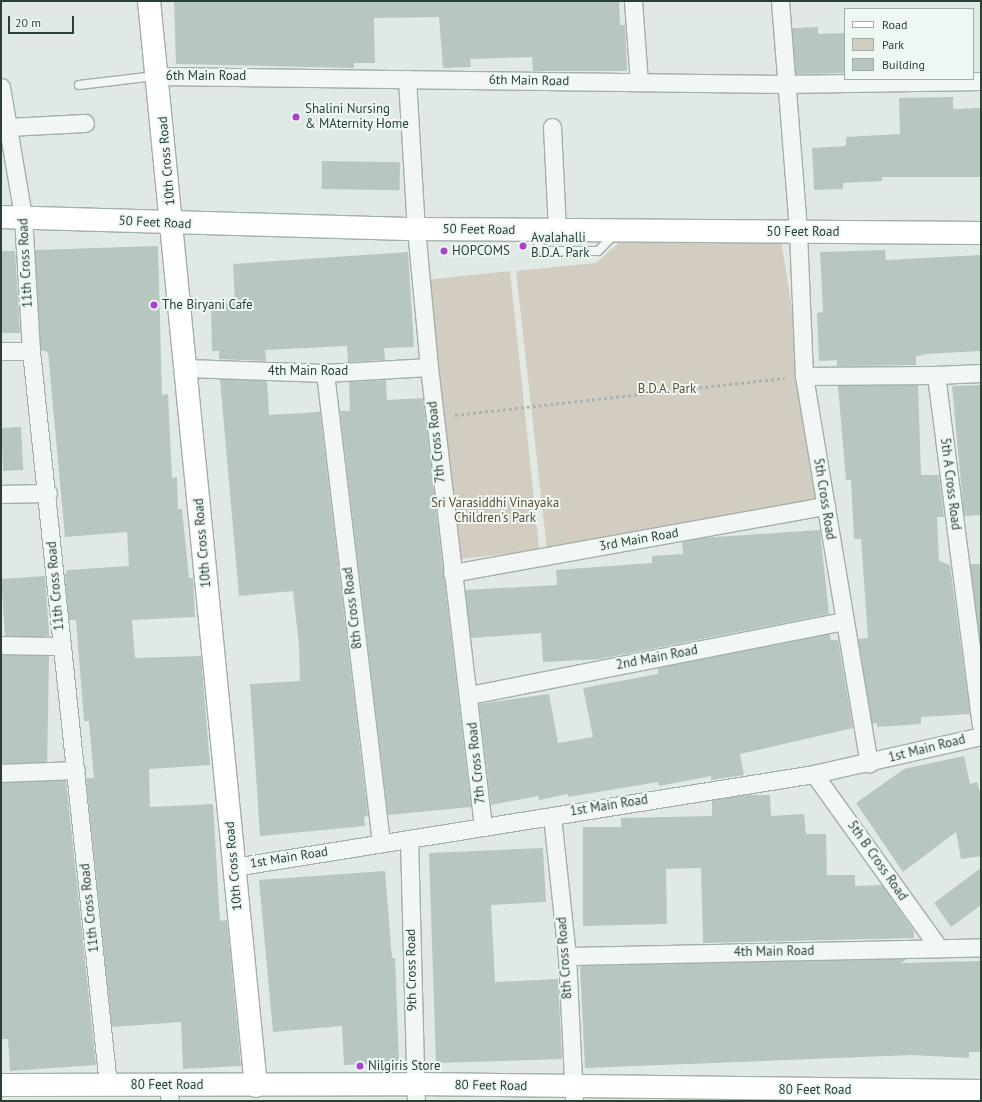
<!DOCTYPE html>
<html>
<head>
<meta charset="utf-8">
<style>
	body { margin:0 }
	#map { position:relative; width:982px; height:1102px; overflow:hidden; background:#e0e9e4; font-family:"PT Sans",sans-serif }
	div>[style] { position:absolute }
	.green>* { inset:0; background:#d3ccc1; transform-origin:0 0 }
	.building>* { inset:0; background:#b7c6be; transform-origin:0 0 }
	.path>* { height:2.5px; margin-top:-1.25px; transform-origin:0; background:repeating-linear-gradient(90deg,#a9b5b0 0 3px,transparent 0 6px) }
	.roads { filter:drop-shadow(1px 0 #a1b0a8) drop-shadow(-1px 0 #a1b0a8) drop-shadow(0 1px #a1b0a8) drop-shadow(0 -1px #a1b0a8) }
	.lane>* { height:8px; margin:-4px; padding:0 4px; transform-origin:4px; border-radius:4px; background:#f2f7f5 }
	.street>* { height:17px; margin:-8.5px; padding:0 8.5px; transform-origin:8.5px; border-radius:8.5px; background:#f2f7f5 }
	.secondary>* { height:22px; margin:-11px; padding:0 11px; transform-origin:11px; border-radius:11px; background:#fff }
	.dots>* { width:11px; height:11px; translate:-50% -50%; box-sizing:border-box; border:2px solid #eff7f3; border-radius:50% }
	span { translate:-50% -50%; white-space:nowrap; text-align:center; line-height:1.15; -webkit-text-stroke:4px #eff7f3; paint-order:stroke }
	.street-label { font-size:13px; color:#284135 }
	.poi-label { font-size:13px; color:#284135 }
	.left { translate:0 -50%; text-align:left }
	.park-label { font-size:13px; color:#5d5035 }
	.frame { position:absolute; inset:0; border:2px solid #284135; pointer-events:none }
	.legend { position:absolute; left:844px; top:8px; width:130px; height:72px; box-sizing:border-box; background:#eff7f3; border:1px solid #9faea7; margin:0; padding:5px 7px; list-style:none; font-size:12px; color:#284135 }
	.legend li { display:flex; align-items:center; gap:8px; height:20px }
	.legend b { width:20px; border:1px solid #9faea7 }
	.scale { position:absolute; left:8px; top:16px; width:66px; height:18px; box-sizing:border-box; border:2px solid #284135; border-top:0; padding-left:5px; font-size:12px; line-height:14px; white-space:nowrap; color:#284135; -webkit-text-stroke:3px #eff7f3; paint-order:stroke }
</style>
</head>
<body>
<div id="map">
	<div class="green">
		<div style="clip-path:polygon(624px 238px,781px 240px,823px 503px,547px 550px,516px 271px,596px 263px)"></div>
		<div style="left:510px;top:271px;width:281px;height:83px;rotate:84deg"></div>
	</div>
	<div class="building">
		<div style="clip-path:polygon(174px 1px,619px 1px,620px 25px,625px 25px,627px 71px,533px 71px,532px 57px,470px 59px,471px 67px,443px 68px,439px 17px,374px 18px,375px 63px,354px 63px,354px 68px,176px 64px)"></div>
		<div style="clip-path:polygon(818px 27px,818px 34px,845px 33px,845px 73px,796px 74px,792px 28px)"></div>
		<div style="clip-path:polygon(953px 97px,953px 109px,981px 108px,981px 177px,882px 177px,882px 181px,843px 183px,843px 189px,814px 190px,812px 148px,846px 146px,846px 137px,900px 134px,899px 98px)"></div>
		<div style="left:322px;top:161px;width:78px;height:28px;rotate:1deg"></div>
		<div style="clip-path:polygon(158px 246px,162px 395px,168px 394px,172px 478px,177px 477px,178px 509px,182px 509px,189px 578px,193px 578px,195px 617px,132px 620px,135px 658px,201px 656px,210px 765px,149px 769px,150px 807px,213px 804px,220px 921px,227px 920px,241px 1066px,183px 1069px,181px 1022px,112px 1027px,86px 778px,94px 778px,89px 721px,84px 721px,76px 620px,69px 620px,65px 575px,67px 570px,129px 566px,127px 532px,65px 537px,48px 352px,41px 350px,35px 250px)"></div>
		<div style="clip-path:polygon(885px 250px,886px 260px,981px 255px,981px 351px,925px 354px,916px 357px,916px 365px,837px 366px,837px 360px,819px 361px,817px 313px,823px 312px,820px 252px)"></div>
		<div style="clip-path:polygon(1px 251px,15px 251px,20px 333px,1px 333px)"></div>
		<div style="clip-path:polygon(408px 252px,414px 347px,384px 348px,385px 360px,348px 362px,347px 346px,265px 350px,266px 361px,219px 359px,219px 351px,212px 351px,211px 303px,235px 302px,233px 264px)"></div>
		<div style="clip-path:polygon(220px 379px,267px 381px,269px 415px,320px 412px,368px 816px,364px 817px,365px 826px,260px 836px,250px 684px,300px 681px,299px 645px,293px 591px,239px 596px)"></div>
		<div style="clip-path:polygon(386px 380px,387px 400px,423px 398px,471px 807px,388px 815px,340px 411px,350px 411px,349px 382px)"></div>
		<div style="clip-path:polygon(918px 385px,921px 475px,939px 475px,944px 517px,937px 517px,939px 561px,950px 565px,970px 714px,921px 717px,921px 724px,877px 727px,877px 723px,872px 724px,858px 639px,868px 638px,861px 539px,854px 539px,851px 480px,846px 480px,838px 386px)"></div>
		<div style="clip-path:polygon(981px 385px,981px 515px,964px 516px,952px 386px)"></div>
		<div style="left:21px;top:427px;width:43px;height:20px;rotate:87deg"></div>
		<div style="clip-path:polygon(820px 530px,829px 614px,600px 659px,543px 662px,541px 633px,471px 638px,465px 590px,557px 585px,556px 570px,652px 563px,652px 556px,683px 554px,682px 542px,701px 538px)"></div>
		<div style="clip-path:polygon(970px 564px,981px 564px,981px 646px)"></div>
		<div style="left:45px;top:576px;width:60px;height:44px;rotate:86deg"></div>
		<div style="clip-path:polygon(830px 634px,831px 640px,838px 640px,853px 728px,740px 754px,744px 775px,711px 780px,711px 776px,659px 786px,658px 782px,568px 797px,568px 794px,539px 800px,538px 796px,491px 805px,479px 704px,549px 694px,558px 743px,593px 737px,583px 688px,658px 674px,658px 668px)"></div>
		<div style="left:1px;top:655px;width:48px;height:108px;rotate:1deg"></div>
		<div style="clip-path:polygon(964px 756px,970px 784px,977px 782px,981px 796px,981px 856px,961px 859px,956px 832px,903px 872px,856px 803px,904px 769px)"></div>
		<div style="clip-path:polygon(66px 780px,96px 1065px,10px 1071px,8px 1039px,1px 1039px,1px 783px)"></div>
		<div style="clip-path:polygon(748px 795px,770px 795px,771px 816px,804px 814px,806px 834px,826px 834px,827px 875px,855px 875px,855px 886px,882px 885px,914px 931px,914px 938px,703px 943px,701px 868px,666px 869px,667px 924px,583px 926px,583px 827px,621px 827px,621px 818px,712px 816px,712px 800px)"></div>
		<div style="clip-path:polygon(543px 848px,546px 902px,491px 905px,495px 982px,558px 979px,562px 1059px,436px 1063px,429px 853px)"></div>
		<div style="clip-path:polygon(981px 868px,981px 905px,951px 927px,934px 903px)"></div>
		<div style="clip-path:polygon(385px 871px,392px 958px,395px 958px,399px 1063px,344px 1065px,342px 1026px,273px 1032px,259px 880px)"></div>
		<div style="clip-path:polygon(907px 959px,901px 963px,981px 961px,981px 1052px,969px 1052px,969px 1058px,912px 1055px,585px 1068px,580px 966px)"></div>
	</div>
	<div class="path">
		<div style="left:455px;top:415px;width:332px;rotate:-6.4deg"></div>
	</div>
	<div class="roads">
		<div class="lane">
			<div style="left:79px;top:85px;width:77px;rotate:-6.8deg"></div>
			<div style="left:531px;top:232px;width:23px;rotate:56deg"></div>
			<div style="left:544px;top:251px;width:54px"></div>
			<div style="left:598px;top:251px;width:24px;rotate:-45deg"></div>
		</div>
		<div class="street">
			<div style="left:633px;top:1px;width:81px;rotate:85.8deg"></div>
			<div style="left:780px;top:1px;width:232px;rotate:85.5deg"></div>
			<div style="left:798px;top:232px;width:144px;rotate:87.6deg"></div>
			<div style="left:804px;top:376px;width:393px;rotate:80.5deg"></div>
			<div style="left:158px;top:76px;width:626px;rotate:0.73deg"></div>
			<div style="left:784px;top:84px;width:197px;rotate:-0.9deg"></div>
			<div style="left:407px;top:79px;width:150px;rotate:86.6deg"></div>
			<div style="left:416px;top:229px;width:139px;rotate:84.6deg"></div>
			<div style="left:429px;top:367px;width:462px;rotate:83.3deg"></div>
			<div style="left:1px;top:87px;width:131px;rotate:80.3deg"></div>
			<div style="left:23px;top:216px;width:135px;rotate:86.6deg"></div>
			<div style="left:31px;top:351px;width:738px;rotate:84.01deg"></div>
			<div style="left:8px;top:127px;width:77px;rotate:-3deg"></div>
			<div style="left:552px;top:127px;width:103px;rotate:87.2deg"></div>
			<div style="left:1px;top:351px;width:30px"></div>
			<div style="left:187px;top:368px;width:138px;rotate:2.1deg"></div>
			<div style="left:325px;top:373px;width:104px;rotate:-3.3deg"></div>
			<div style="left:325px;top:373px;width:473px;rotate:83.2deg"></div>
			<div style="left:936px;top:375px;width:45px;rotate:-2.5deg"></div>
			<div style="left:804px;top:376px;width:132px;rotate:-0.4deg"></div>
			<div style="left:936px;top:375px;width:352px;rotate:82.7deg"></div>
			<div style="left:1px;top:494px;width:47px;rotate:-1.2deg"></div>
			<div style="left:452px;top:573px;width:380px;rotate:-10.2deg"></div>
			<div style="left:1px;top:645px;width:60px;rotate:1deg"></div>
			<div style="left:470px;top:695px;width:382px;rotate:-11.2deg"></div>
			<div style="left:1px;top:773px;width:75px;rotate:-2.3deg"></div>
			<div style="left:814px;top:774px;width:214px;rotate:54.3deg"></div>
			<div style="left:552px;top:816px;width:141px;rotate:83.9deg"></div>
			<div style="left:567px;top:956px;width:145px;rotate:87.2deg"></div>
			<div style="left:409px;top:839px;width:262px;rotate:88.5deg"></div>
			<div style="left:234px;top:867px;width:587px;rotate:-9.11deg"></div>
			<div style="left:814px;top:774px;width:171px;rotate:-12.8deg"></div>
			<div style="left:567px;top:956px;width:414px;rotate:-1.2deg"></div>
			<div style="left:168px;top:1085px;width:16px;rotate:83deg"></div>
		</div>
		<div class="secondary">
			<div style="left:149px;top:1px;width:1090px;rotate:84.37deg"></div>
			<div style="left:1px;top:217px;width:415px;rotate:1.7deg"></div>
			<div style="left:416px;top:229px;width:565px;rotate:0.41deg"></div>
			<div style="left:1px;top:1085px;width:414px;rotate:-0.1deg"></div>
			<div style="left:415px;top:1084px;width:566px;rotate:0.71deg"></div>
		</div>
	</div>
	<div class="dots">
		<div style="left:296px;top:117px;background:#a941d1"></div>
		<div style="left:523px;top:246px;background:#a941d1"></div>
		<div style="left:444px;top:251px;background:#a941d1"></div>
		<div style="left:154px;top:305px;background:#a941d1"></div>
		<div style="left:360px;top:1066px;background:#a941d1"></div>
	</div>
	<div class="street-label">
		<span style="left:206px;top:76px">6th Main Road</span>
		<span style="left:529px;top:81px;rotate:1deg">6th Main Road</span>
		<span style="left:167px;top:161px;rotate:-95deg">10th Cross Road</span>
		<span style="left:155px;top:223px;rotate:3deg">50 Feet Road</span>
		<span style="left:479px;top:230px;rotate:1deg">50 Feet Road</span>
		<span style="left:803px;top:232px">50 Feet Road</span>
		<span style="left:26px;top:263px;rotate:-93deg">11th Cross Road</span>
		<span style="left:308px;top:371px">4th Main Road</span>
		<span style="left:437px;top:442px;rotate:-96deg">7th Cross Road</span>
		<span style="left:950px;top:484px;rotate:83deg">5th A Cross Road</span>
		<span style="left:824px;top:499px;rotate:81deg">5th Cross Road</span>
		<span style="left:639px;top:540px;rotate:-10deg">3rd Main Road</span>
		<span style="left:203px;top:543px;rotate:-95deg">10th Cross Road</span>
		<span style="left:56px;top:586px;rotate:-95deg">11th Cross Road</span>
		<span style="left:353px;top:608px;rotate:-97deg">8th Cross Road</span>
		<span style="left:657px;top:658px;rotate:-11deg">2nd Main Road</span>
		<span style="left:927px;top:749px;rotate:-14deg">1st Main Road</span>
		<span style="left:477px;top:763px;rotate:-96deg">7th Cross Road</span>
		<span style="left:609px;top:806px;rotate:-9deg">1st Main Road</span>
		<span style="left:289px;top:858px;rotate:-9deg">1st Main Road</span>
		<span style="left:877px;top:861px;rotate:55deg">5th B Cross Road</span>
		<span style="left:234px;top:866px;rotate:-95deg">10th Cross Road</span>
		<span style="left:90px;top:908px;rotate:-96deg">11th Cross Road</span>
		<span style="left:774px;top:952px;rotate:-1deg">4th Main Road</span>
		<span style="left:565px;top:958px;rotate:-94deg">8th Cross Road</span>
		<span style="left:412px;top:970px;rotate:-91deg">9th Cross Road</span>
		<span style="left:167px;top:1085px">80 Feet Road</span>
		<span style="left:491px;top:1086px;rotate:1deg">80 Feet Road</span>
		<span style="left:815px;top:1090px">80 Feet Road</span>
	</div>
	<div class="poi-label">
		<span class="left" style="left:305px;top:117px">Shalini Nursing<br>&amp; MAternity Home</span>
		<span class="left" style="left:531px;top:246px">Avalahalli<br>B.D.A. Park</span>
		<span class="left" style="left:452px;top:251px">HOPCOMS</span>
		<span class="left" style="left:162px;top:305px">The Biryani Cafe</span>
		<span class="left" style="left:368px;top:1066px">Nilgiris Store</span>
	</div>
	<div class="park-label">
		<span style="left:667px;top:389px">B.D.A. Park</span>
		<span style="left:495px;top:511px">Sri Varasiddhi Vinayaka<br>Children's Park</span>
	</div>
	<div class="frame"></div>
	<ul class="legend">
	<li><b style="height:5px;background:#fff"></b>Road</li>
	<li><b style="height:11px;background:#d3ccc1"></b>Park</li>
	<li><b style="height:11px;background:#b7c6be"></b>Building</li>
	</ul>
	<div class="scale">20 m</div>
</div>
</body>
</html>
